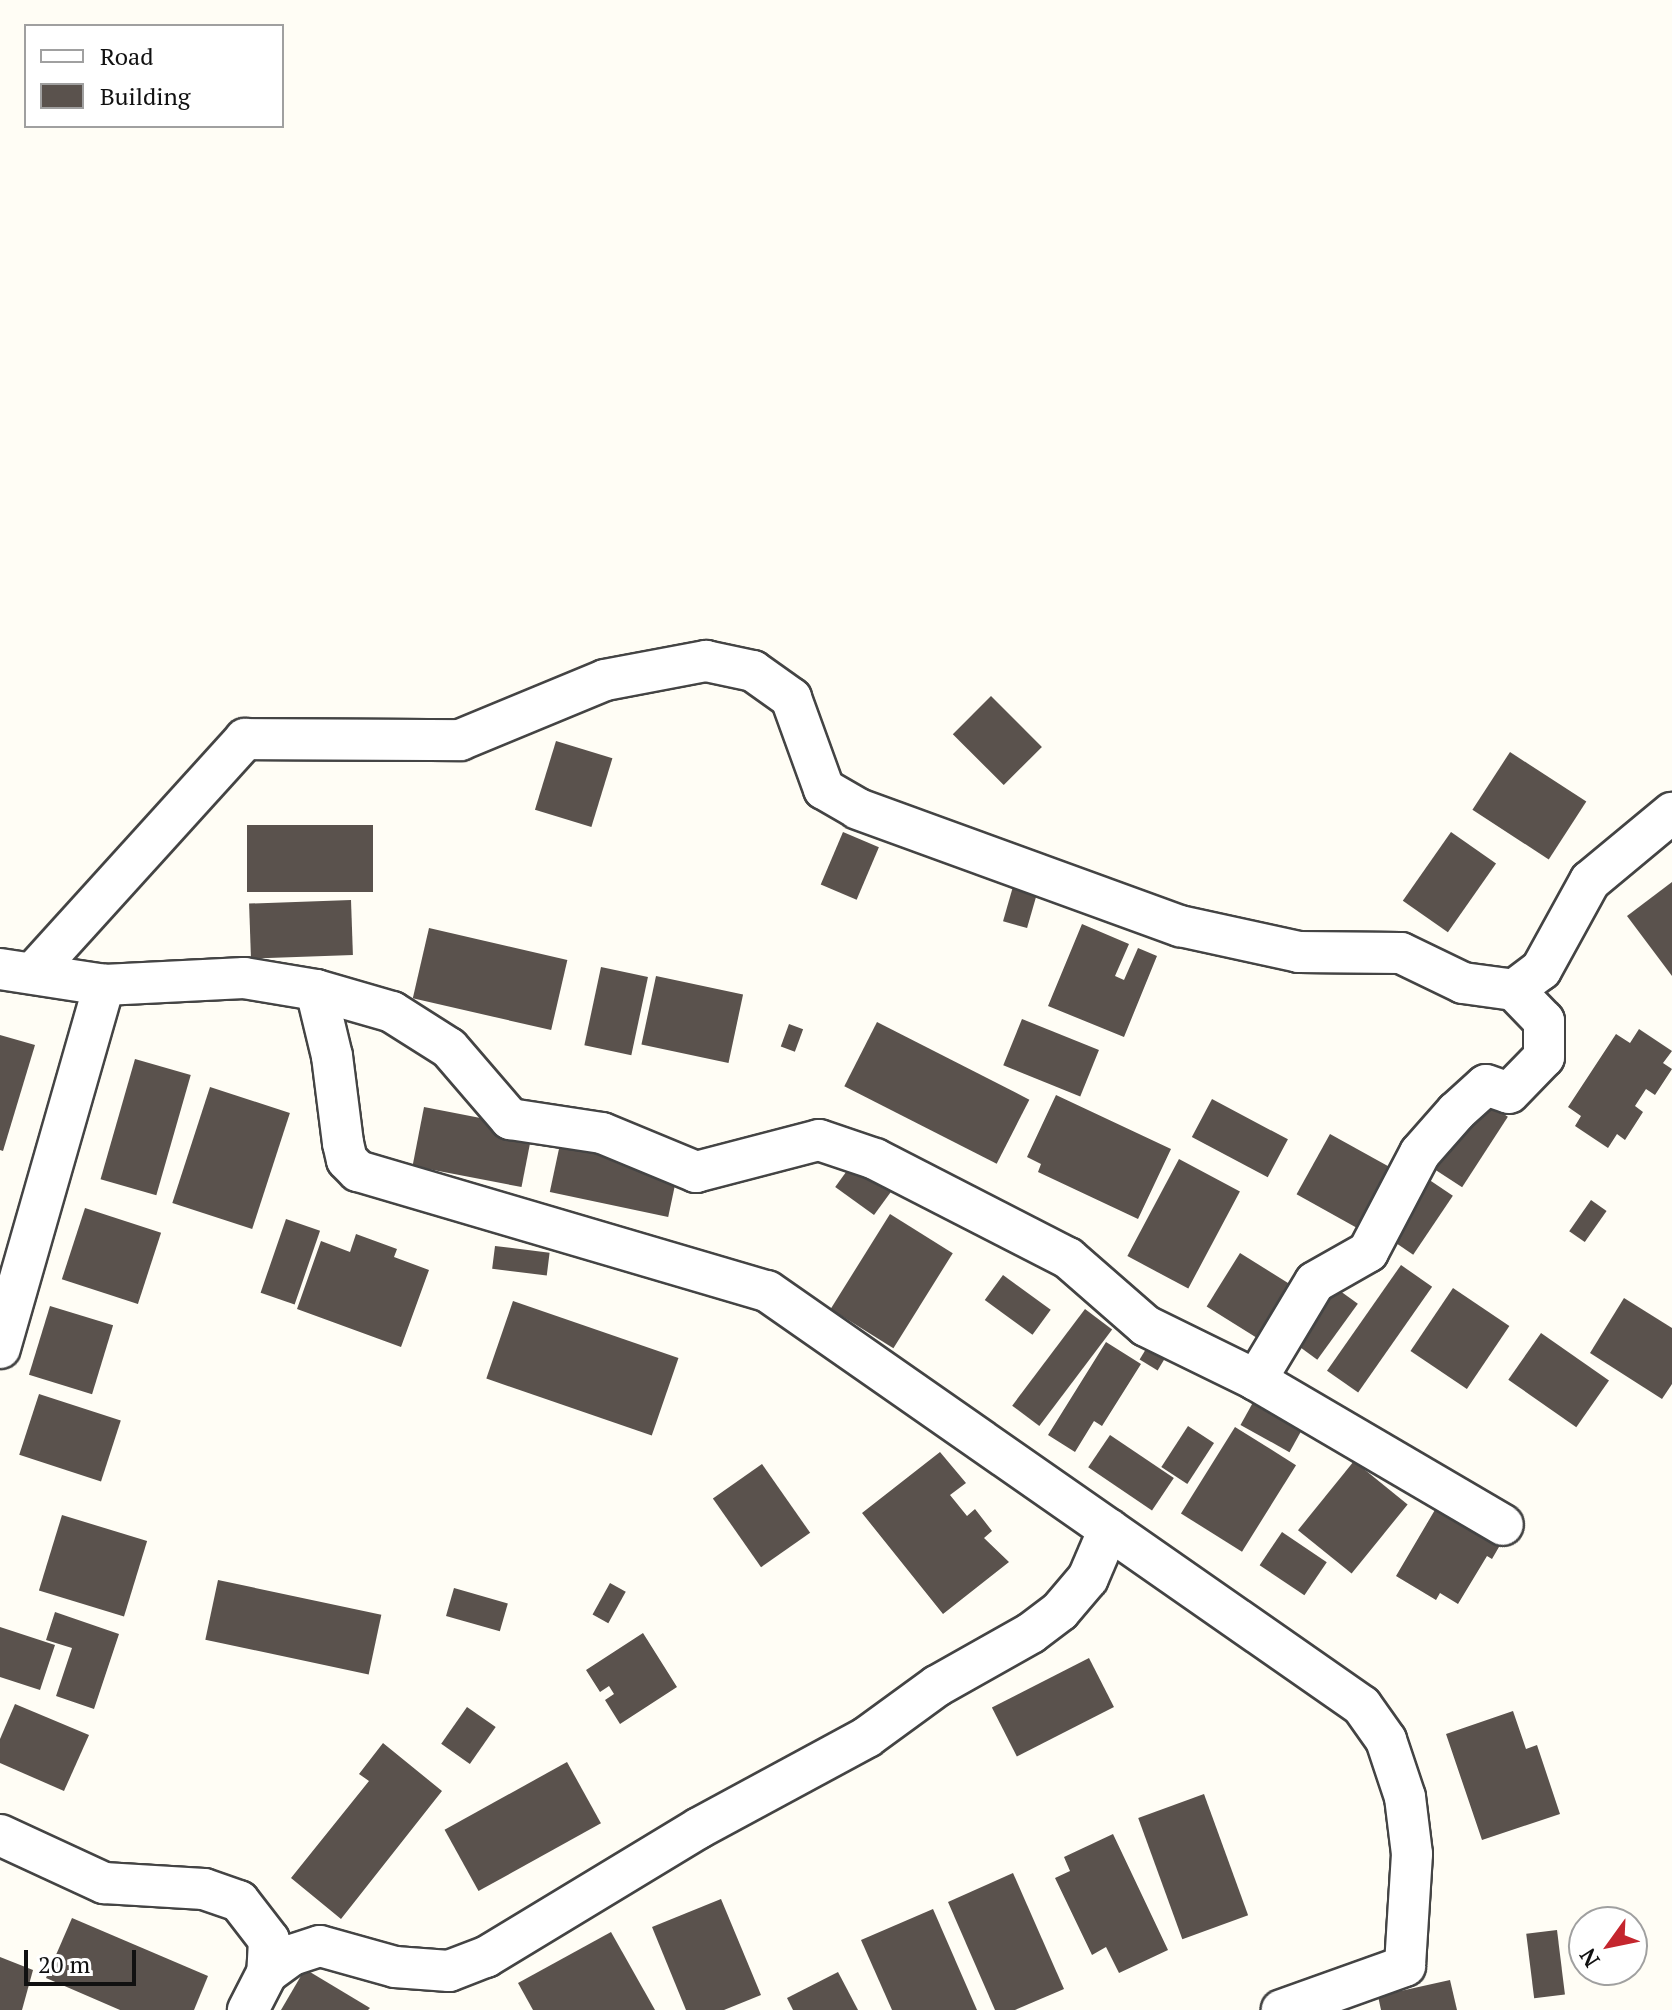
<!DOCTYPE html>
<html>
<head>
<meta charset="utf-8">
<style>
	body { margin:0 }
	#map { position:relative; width:1672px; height:2010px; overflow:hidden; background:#fffdf5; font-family:"PT Serif",serif }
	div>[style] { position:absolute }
	.building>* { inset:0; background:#5a524d; transform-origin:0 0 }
	.roads { filter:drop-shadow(2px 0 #444) drop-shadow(-2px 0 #444) drop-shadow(0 2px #444) drop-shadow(0 -2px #444) }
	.minor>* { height:40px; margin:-20px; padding:0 20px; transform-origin:20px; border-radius:20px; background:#fff }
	span { translate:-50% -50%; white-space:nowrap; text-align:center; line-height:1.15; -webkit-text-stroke:8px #fff; paint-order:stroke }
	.legend { position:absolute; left:24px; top:24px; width:260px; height:104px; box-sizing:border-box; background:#fff; border:2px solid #a0a0a0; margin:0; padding:10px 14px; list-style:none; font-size:24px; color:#111 }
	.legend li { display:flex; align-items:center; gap:16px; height:40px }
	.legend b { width:40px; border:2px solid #a0a0a0 }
	.north { position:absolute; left:1568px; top:1906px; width:80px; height:80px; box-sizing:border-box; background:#fff; border:2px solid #a0a0a0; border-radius:50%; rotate:237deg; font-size:22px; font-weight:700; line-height:32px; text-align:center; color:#111 }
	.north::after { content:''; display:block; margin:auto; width:28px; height:36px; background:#c4262e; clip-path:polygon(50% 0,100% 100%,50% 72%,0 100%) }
	.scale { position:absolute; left:24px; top:1950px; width:112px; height:36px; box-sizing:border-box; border:4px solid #111; border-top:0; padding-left:10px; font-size:24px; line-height:28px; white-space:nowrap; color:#111; -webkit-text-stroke:6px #fff; paint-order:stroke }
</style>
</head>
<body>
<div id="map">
	<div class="building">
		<div style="left:991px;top:696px;width:72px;height:54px;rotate:45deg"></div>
		<div style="left:556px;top:741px;width:59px;height:72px;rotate:17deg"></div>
		<div style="left:1510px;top:752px;width:91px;height:69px;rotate:33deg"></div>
		<div style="left:247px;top:825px;width:126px;height:67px"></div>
		<div style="left:843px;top:832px;width:39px;height:57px;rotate:23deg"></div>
		<div style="left:1451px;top:832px;width:55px;height:84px;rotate:35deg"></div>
		<div style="left:1016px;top:876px;width:25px;height:47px;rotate:16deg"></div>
		<div style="clip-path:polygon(1672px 882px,1672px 976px,1627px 916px)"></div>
		<div style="left:351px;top:900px;width:55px;height:102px;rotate:88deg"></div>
		<div style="clip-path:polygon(1082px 924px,1129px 944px,1115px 976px,1124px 980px,1138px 948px,1157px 956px,1124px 1037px,1048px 1006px)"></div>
		<div style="left:429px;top:928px;width:142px;height:72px;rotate:13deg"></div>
		<div style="left:601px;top:967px;width:48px;height:80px;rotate:12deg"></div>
		<div style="left:656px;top:976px;width:89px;height:70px;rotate:12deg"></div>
		<div style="left:1022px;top:1019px;width:83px;height:50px;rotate:22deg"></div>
		<div style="left:877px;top:1022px;width:171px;height:72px;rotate:27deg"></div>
		<div style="left:789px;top:1024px;width:15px;height:24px;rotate:20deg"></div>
		<div style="clip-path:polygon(1639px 1029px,1672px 1051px,1663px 1063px,1672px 1069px,1655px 1095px,1646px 1089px,1635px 1106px,1643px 1112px,1625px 1140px,1617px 1134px,1608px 1148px,1575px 1126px,1581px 1116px,1568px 1107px,1616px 1034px,1630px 1043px)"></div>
		<div style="clip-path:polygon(0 1035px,35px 1045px,3px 1151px,0 1150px)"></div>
		<div style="left:135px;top:1059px;width:58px;height:125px;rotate:16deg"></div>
		<div style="left:210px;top:1087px;width:84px;height:122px;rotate:18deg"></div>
		<div style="clip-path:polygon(1056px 1095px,1171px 1149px,1138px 1219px,1038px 1172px,1041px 1164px,1027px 1157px)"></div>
		<div style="left:1476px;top:1096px;width:38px;height:84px;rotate:33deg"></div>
		<div style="left:1212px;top:1099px;width:86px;height:43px;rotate:28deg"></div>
		<div style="left:424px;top:1107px;width:111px;height:60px;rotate:11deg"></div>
		<div style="left:1330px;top:1134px;width:80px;height:69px;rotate:29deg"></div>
		<div style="left:560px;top:1144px;width:121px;height:49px;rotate:12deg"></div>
		<div style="left:1179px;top:1159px;width:69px;height:110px;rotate:28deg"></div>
		<div style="left:854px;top:1161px;width:48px;height:32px;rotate:36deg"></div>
		<div style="left:1428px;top:1179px;width:30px;height:71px;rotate:34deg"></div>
		<div style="left:1591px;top:1200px;width:19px;height:38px;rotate:35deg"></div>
		<div style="left:85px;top:1208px;width:80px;height:75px;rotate:18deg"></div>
		<div style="left:890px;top:1214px;width:74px;height:112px;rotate:32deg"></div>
		<div style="left:286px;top:1219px;width:36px;height:78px;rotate:19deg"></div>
		<div style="clip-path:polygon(356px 1234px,397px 1249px,394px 1257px,429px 1270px,401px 1347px,297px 1309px,321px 1241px,350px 1252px)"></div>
		<div style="left:495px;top:1246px;width:55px;height:23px;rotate:7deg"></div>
		<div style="left:1240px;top:1253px;width:59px;height:63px;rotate:32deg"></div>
		<div style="left:1401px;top:1265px;width:38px;height:129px;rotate:35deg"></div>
		<div style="left:1003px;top:1275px;width:59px;height:31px;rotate:36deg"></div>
		<div style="left:1336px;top:1288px;width:27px;height:69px;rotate:36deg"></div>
		<div style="left:1453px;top:1288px;width:68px;height:76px;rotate:34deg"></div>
		<div style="clip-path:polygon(1624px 1298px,1672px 1328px,1672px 1384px,1662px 1399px,1590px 1353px)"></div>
		<div style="left:513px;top:1301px;width:175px;height:82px;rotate:19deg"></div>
		<div style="left:50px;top:1306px;width:66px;height:72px;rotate:17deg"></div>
		<div style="left:1085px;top:1309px;width:34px;height:121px;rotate:37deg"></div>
		<div style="left:1541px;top:1333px;width:83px;height:57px;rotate:35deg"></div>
		<div style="left:1152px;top:1339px;width:21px;height:24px;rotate:31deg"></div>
		<div style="clip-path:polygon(1106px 1342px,1141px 1364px,1102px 1426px,1094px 1421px,1075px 1452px,1048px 1435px)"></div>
		<div style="left:39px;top:1394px;width:86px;height:64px;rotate:18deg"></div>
		<div style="left:1256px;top:1397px;width:56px;height:32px;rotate:29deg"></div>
		<div style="left:1188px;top:1426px;width:31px;height:49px;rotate:33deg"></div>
		<div style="left:1235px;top:1427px;width:72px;height:102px;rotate:32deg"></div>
		<div style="left:1110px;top:1435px;width:77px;height:39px;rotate:34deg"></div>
		<div style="clip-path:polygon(940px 1452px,966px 1483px,950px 1495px,967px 1516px,975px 1509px,992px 1531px,984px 1538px,1009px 1562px,943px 1614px,862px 1513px)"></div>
		<div style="left:1354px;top:1461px;width:69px;height:89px;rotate:39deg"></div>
		<div style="left:762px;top:1464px;width:84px;height:60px;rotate:55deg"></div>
		<div style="clip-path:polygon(1439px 1503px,1503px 1540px,1492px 1559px,1487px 1556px,1458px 1604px,1440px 1593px,1436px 1600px,1396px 1576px)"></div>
		<div style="left:62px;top:1515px;width:89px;height:79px;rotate:17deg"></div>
		<div style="left:1282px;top:1532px;width:54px;height:40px;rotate:34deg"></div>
		<div style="left:218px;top:1580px;width:167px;height:61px;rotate:12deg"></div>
		<div style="left:610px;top:1583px;width:18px;height:36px;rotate:29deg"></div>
		<div style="left:454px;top:1588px;width:56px;height:29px;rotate:16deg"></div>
		<div style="clip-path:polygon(55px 1612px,119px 1634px,94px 1709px,56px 1696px,72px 1648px,46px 1640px)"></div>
		<div style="clip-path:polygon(0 1627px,55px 1645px,40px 1690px,0 1677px)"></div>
		<div style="clip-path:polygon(643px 1633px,677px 1687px,620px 1724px,605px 1700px,614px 1694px,609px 1686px,600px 1692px,586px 1670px)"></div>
		<div style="left:1089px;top:1658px;width:55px;height:109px;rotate:63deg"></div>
		<div style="clip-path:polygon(15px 1704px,89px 1735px,64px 1791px,0 1763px,0 1739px)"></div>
		<div style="left:467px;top:1707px;width:35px;height:45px;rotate:35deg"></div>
		<div style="clip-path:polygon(1513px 1711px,1526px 1749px,1537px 1745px,1560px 1814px,1482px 1840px,1446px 1734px)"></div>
		<div style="clip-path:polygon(383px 1743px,442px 1791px,341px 1919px,291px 1878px,369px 1781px,359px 1774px)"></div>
		<div style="left:567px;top:1762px;width:70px;height:140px;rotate:61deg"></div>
		<div style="left:1204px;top:1794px;width:129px;height:70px;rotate:70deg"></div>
		<div style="clip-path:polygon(1113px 1834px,1168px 1950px,1119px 1973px,1106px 1947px,1092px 1955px,1055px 1878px,1070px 1871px,1064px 1857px)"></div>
		<div style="clip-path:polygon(1013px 1873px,1064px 1989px,1015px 2010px,995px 2010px,948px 1902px)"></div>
		<div style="clip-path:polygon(721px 1899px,761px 1995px,724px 2010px,686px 2010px,652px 1927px)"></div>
		<div style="clip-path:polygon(933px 1909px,977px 2010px,892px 2010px,861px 1940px)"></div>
		<div style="clip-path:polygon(72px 1918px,208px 1976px,194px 2010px,120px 2010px,46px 1978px)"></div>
		<div style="left:1557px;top:1930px;width:65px;height:31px;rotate:83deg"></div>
		<div style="clip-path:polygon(611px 1932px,655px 2010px,533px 2010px,518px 1983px)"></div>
		<div style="clip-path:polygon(0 1957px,33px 1970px,22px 2010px,0 2010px)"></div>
		<div style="clip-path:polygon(305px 1969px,370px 2008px,368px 2010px,281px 2010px)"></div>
		<div style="clip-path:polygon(838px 1972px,858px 2010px,793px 2010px,787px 1998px)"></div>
		<div style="clip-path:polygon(1450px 1980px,1457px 2010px,1381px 2010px,1378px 1996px)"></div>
	</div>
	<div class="roads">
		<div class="minor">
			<div style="left:0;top:969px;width:105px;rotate:8.7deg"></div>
			<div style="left:104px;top:985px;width:140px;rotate:-2.9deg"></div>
			<div style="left:244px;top:978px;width:73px;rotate:9.5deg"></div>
			<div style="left:316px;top:990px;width:79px;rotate:16.1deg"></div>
			<div style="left:392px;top:1012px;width:67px;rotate:32.3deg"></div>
			<div style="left:449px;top:1048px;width:94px;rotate:49.3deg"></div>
			<div style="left:510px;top:1119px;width:93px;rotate:8.7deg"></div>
			<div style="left:602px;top:1133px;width:102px;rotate:22.5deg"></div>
			<div style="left:696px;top:1172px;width:127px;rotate:-14.6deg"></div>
			<div style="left:819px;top:1140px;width:59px;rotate:18.7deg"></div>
			<div style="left:875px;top:1159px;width:217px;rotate:27.2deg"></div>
			<div style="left:1068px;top:1258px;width:103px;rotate:41.1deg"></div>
			<div style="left:1146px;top:1326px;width:123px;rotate:26.1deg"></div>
			<div style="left:1256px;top:1380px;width:286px;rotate:30.4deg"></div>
			<div style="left:33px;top:973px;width:316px;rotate:-47.8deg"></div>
			<div style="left:245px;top:739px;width:215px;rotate:0.3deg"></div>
			<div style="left:460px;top:740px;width:157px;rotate:-22.5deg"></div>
			<div style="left:605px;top:680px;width:103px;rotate:-10.7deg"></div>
			<div style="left:706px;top:661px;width:48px;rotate:12deg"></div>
			<div style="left:753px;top:671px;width:47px;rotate:35.4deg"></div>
			<div style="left:791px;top:698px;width:97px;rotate:70.1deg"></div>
			<div style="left:824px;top:789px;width:39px;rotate:30deg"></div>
			<div style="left:858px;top:809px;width:343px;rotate:20deg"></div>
			<div style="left:1180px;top:926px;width:122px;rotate:12.3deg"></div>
			<div style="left:1299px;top:952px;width:102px;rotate:0.6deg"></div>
			<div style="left:1401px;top:953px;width:69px;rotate:25.8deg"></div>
			<div style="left:1463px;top:983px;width:51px;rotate:7.8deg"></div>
			<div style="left:316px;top:990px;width:68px;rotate:76.4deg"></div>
			<div style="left:332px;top:1056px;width:88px;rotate:82.8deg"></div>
			<div style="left:343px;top:1143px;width:17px;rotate:77deg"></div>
			<div style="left:347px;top:1160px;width:16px;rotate:45deg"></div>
			<div style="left:358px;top:1171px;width:426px;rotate:16.4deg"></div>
			<div style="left:767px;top:1291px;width:725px;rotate:34.89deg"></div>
			<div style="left:1362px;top:1706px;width:42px;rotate:54.8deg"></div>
			<div style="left:1386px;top:1740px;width:60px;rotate:71.6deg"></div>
			<div style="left:1405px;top:1797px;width:57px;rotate:83deg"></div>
			<div style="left:1412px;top:1854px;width:112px;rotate:93.6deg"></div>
			<div style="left:1405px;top:1966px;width:131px;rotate:160.3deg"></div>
			<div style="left:0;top:1348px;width:378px;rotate:-74deg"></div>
			<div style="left:1256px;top:1380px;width:114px;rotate:-59deg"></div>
			<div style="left:1315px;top:1282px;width:61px;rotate:-29.5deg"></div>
			<div style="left:1368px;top:1252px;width:112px;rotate:-62.3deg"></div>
			<div style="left:1420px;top:1153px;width:55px;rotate:-48.7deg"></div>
			<div style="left:1456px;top:1112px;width:40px;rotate:-42deg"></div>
			<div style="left:1486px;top:1085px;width:24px;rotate:19deg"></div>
			<div style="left:1509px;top:1093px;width:50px;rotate:-45.8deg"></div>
			<div style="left:1544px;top:1057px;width:36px;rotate:-90deg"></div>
			<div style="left:1544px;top:1021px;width:43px;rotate:-134.1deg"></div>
			<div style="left:1514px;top:990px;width:34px;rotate:-37deg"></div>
			<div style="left:1541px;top:970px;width:102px;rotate:-61.2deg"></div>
			<div style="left:1590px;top:881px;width:107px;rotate:-39.7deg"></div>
			<div style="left:0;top:1835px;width:115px;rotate:24.8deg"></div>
			<div style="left:104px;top:1883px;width:100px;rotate:3.4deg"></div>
			<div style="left:204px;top:1889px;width:37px;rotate:19deg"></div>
			<div style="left:239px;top:1901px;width:49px;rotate:52.4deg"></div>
			<div style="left:269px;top:1940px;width:33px;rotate:93deg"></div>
			<div style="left:267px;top:1973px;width:42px;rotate:117.2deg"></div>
			<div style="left:267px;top:1973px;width:31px;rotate:-36deg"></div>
			<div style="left:292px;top:1955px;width:29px;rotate:-18deg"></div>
			<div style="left:320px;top:1946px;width:78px;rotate:15.6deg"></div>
			<div style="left:395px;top:1967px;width:54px;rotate:4.2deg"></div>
			<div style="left:449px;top:1971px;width:40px;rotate:-21deg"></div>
			<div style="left:486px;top:1957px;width:249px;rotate:-31.2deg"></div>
			<div style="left:699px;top:1828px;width:191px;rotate:-28.4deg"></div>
			<div style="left:867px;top:1737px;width:87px;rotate:-36.1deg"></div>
			<div style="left:937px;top:1686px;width:108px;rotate:-29.4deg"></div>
			<div style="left:1031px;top:1633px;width:36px;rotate:-37deg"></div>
			<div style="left:1060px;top:1611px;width:43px;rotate:-49.7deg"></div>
			<div style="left:1088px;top:1578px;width:53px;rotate:-66.8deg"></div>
		</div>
	</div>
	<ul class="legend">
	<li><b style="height:10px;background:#fff"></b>Road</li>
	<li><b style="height:22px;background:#5a524d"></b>Building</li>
	</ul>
	<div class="north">N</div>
	<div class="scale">20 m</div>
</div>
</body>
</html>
